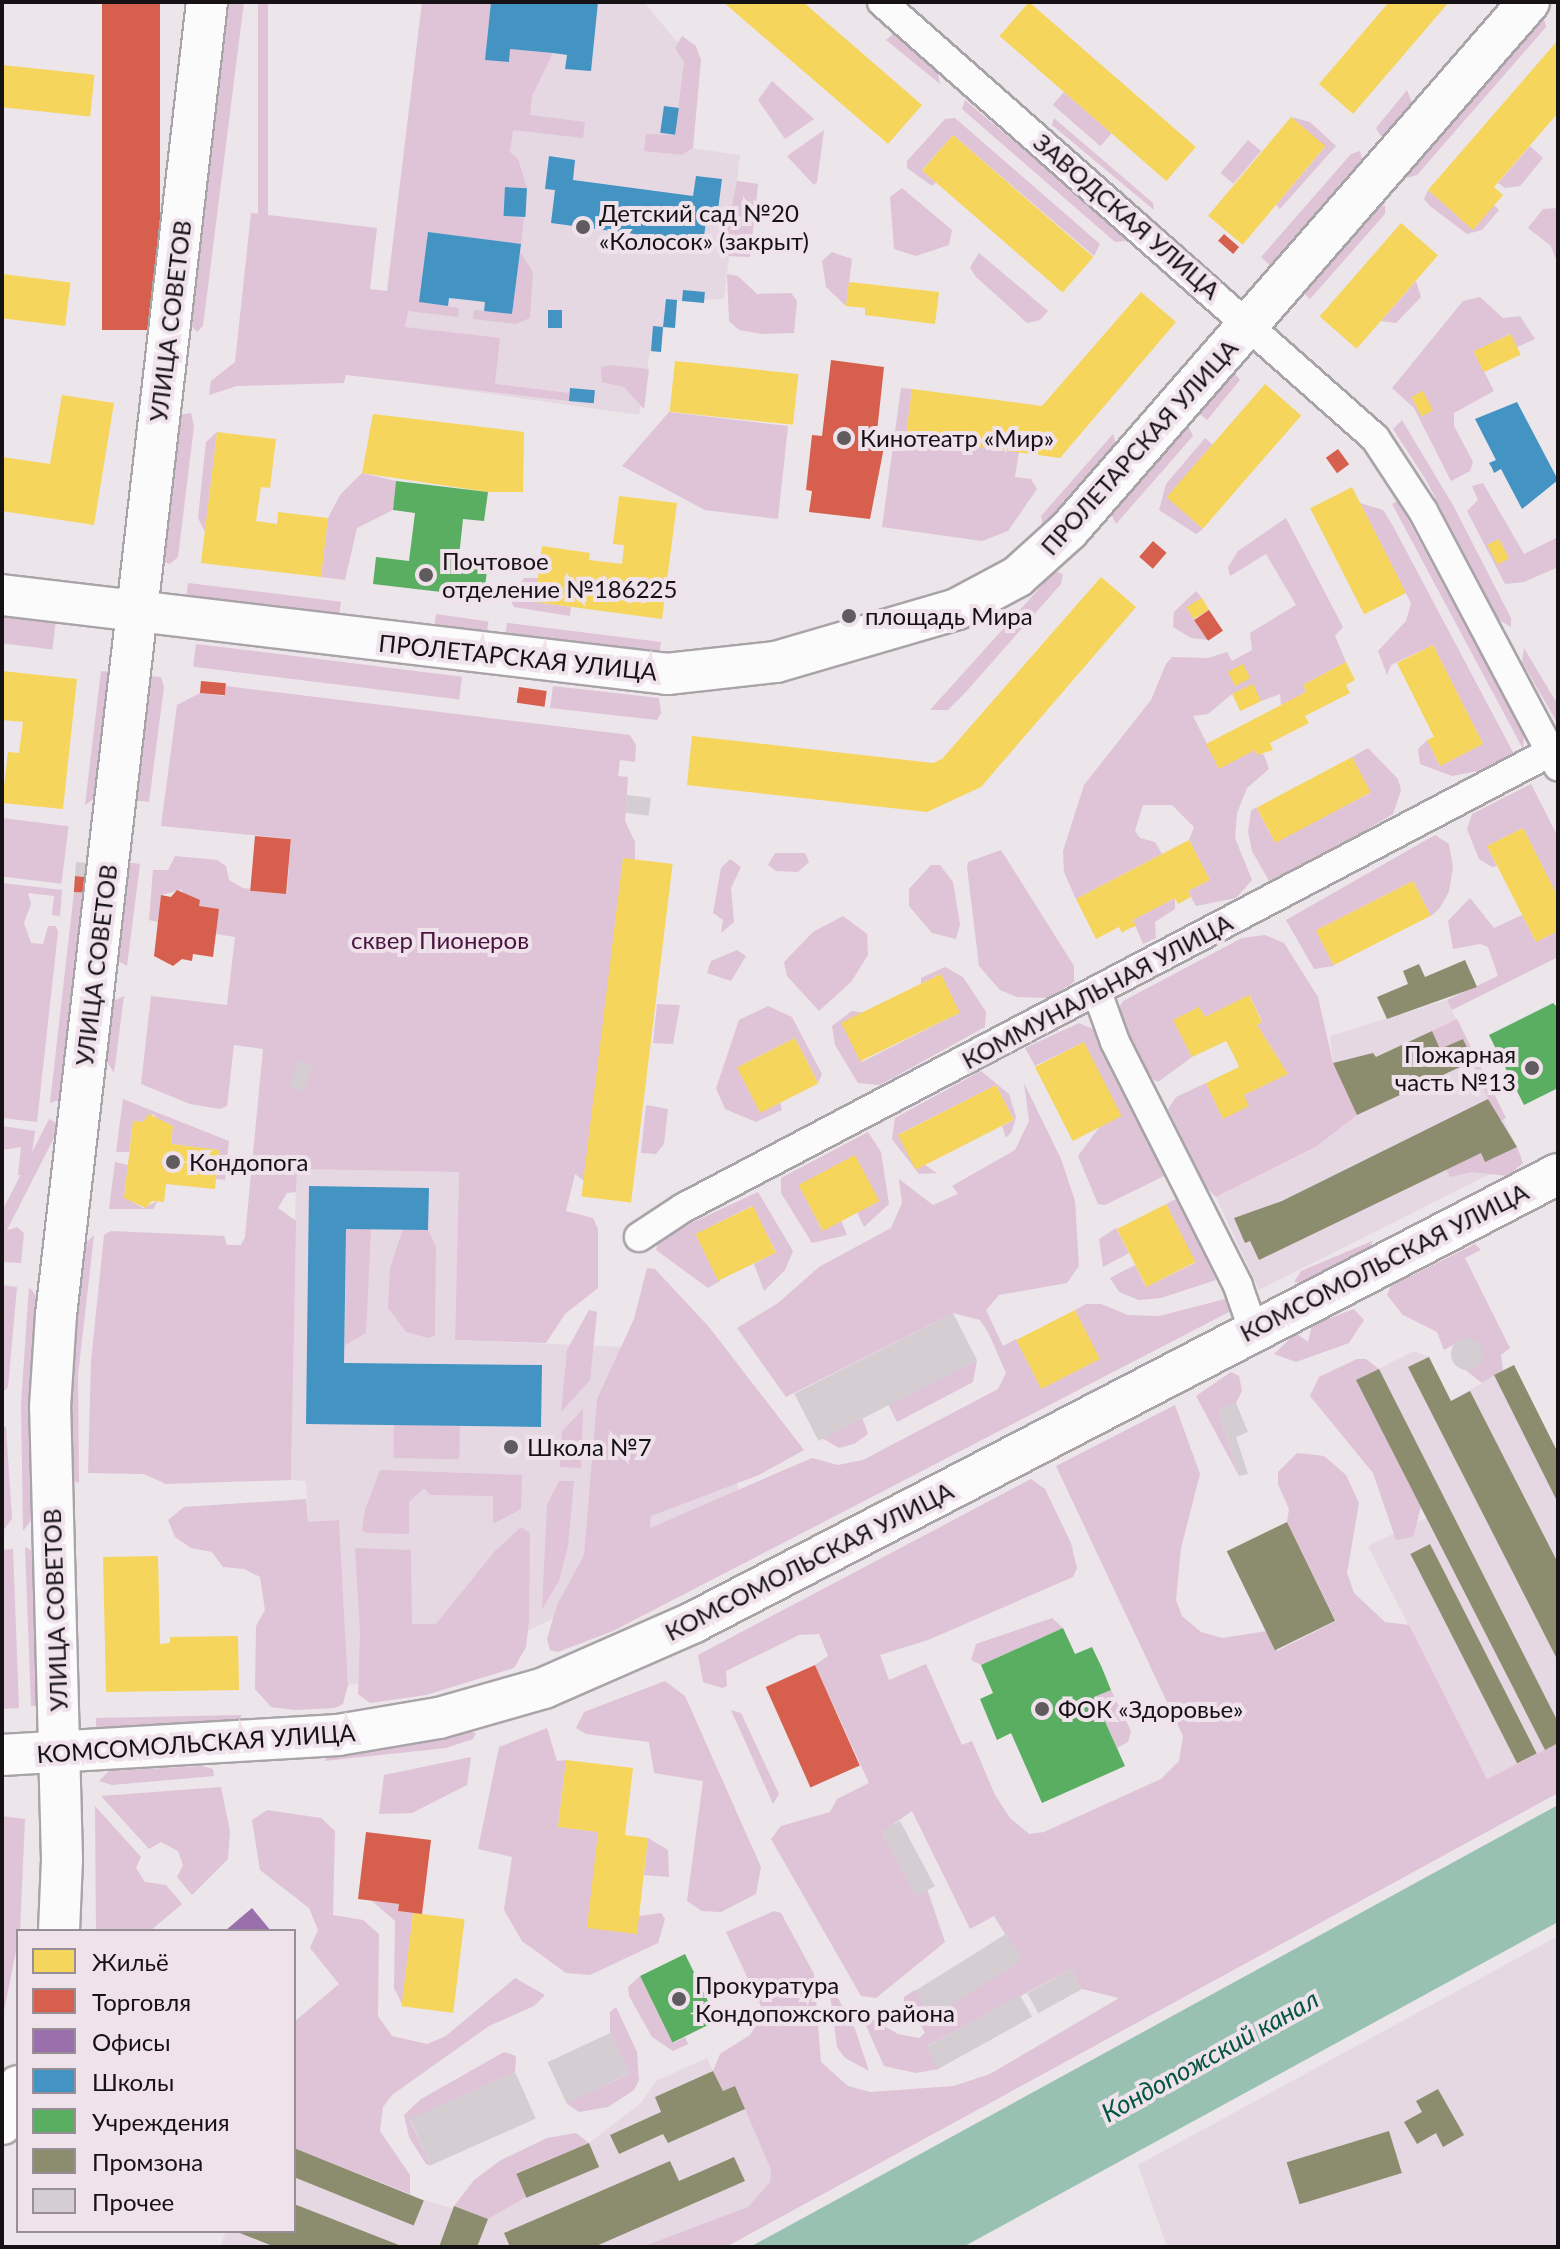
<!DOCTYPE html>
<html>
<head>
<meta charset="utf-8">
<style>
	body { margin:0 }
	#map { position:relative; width:1560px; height:2249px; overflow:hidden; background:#ece5ea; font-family:Lato,sans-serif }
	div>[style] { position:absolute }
	.built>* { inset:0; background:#e6d8e2 }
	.green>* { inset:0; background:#dfc3d7; transform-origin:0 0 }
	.water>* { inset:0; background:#99c1b2 }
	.homes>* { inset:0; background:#f6d55c; transform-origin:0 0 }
	.shops>* { inset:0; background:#d6604d; transform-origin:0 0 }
	.offices>* { inset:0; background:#9970ab }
	.schools>* { inset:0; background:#4393c3; transform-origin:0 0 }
	.public>* { inset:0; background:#5aae61; transform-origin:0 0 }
	.industry>* { inset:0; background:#8c8c6e; transform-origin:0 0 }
	.building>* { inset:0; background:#d4ced2; transform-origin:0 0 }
	.round { border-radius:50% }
	.roads { filter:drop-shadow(2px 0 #a9a4a7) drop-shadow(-2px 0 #a9a4a7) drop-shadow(0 2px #a9a4a7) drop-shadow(0 -2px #a9a4a7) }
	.street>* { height:28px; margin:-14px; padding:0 14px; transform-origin:14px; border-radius:14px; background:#fcfbfc }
	.secondary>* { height:40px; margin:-20px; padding:0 20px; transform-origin:20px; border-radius:20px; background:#fcfbfc }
	.dots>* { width:22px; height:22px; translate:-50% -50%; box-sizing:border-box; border:4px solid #efe2eb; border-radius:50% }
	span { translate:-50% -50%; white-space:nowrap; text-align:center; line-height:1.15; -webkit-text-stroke:8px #efe2eb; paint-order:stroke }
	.poi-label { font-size:24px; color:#151114 }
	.left { translate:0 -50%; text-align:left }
	.right { translate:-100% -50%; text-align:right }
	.street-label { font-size:24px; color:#151114 }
	.park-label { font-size:24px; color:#4b133f }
	.water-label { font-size:26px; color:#03563f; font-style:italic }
	.frame { position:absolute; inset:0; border:4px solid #151114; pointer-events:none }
	.legend { position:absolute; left:16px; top:1929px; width:280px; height:304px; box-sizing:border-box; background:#efe2eb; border:2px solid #988e95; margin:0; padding:10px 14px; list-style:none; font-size:24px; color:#151114 }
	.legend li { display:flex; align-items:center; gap:16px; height:40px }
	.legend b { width:40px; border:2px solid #988e95 }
</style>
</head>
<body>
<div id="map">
	<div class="built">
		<div style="clip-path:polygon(457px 2px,644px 2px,692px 60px,683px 147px,740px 155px,737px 181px,758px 184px,750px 257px,729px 256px,724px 299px,677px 301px,675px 328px,664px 327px,661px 352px,650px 352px,639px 415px,393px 380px,417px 196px)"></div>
		<div style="clip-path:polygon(1447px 1000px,1522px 1158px,1259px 1290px,1216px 1197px,1317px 1146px,1357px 1115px,1333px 1063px,1330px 1036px)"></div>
		<div style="clip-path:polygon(296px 1169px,459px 1172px,455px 1340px,651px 1348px,725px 1410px,744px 1526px,525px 1632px,392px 1678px,348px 1685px,339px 1521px,308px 1522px,306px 1481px,291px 1480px)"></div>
		<div style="clip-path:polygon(1414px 1351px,1429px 1357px,1451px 1401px,1514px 1365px,1558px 1453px,1558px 1743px,1487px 1779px,1368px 1546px,1426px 1518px,1356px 1380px)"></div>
		<div style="clip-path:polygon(1558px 1936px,1558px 2247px,1167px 2247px,1138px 2165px)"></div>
		<div style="clip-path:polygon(707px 2058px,722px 2091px,735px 2086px,771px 2170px,770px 2182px,748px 2207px,660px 2247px,220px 2247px,226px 2231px,294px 2231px,294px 2148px,424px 2200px,488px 2219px,510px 2202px,516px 2173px,589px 2143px,641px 2103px,656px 2081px)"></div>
	</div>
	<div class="green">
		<div style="clip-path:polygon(225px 2px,244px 2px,203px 326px,197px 332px,188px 322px)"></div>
		<div style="left:258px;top:2px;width:10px;height:360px"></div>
		<div style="clip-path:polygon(422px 2px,491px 2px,485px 60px,509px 62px,510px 49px,553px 53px,532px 96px,530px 115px,585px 122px,583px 138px,513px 130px,510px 152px,518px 159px,527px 188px,506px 187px,503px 216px,524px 218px,521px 244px,428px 232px,420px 302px,459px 308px,458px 317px,408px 311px,405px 327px,500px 338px,495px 384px,569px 393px,569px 401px,346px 375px,344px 383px,237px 386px,209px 395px,211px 381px,235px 362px,251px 213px,377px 228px,370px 289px,387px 291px)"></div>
		<div style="clip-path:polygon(1543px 15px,1546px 27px,1417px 175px,1406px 178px,1405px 173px)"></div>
		<div style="clip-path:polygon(894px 33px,938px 72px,940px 84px,886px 40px)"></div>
		<div style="clip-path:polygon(682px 36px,696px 46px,701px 60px,693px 148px,682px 155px,644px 151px,646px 134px,675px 135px,684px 62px,675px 48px)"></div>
		<div style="clip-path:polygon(772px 81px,814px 119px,785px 139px,758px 100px)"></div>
		<div style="clip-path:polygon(1407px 90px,1415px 110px,1381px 136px,1376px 128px)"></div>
		<div style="left:1064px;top:92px;width:63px;height:17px;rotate:41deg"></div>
		<div style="clip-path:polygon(965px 100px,1124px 234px,1126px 241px,1115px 242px,962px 109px)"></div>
		<div style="clip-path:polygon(1291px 117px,1310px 122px,1336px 146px,1280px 209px,1276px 205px,1325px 147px)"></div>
		<div style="clip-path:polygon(955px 118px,1100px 244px,1094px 256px,953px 135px,922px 170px,936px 182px,932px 186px,907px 168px,907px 161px,945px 119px)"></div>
		<div style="clip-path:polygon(1054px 118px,1153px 203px,1154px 210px,1052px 125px)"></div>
		<div style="clip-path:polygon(824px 130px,817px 182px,814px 185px,787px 156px)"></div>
		<div style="left:1248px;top:140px;width:17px;height:43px;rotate:40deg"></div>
		<div style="clip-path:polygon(1530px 146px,1543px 158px,1520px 186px,1505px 188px,1498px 183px)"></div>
		<div style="clip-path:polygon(1360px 151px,1364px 165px,1275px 270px,1261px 257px,1351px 154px)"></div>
		<div style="clip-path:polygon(737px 181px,758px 184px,750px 257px,729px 256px,723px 247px)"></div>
		<div style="clip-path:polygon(902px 188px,952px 230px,949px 245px,916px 256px,894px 249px,890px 197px)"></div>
		<div style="clip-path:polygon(1428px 190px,1473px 229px,1494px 205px,1499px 210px,1482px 230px,1467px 234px,1430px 206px,1424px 199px)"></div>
		<div style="clip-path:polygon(1378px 205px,1385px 206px,1385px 214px,1310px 299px,1301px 291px)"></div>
		<div style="clip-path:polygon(1558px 208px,1558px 265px,1551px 246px,1528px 228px,1543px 209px)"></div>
		<div style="clip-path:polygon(520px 252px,533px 272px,530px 318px,516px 324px,473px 319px,474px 310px,512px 313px)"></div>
		<div style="clip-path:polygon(832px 252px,852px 259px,846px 306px,826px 287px,822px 261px)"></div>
		<div style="clip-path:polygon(979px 253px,1048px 311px,1040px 320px,1027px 323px,975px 276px,970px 267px)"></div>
		<div style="clip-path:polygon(727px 274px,738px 276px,757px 294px,791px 293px,797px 301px,794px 333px,762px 334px,739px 330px,729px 321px)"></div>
		<div style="clip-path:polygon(1416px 281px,1421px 297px,1396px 323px,1381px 321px)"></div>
		<div style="clip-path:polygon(1480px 297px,1503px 318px,1520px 316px,1535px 339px,1517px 347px,1510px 334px,1474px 352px,1494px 391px,1454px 413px,1454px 426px,1473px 462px,1470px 471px,1451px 481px,1414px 408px,1392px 388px,1463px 301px)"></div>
		<div style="clip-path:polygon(609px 365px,649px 369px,644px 409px,624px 387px,602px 382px,601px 367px)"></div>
		<div style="clip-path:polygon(1232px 370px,1240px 380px,1207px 420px,1196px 411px)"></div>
		<div style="clip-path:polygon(901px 388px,912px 389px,906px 437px,1019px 452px,1015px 477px,1031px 479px,1037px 489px,1008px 531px,982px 541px,882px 527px)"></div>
		<div style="clip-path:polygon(669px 412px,788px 426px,778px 519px,705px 510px,622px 466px)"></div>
		<div style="clip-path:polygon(191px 413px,194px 426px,178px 557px,170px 564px,161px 561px,179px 415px)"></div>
		<div style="clip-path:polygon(1402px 420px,1454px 507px,1511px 618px,1511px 627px,1499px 620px,1426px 480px,1393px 429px)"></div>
		<div style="clip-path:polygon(1186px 421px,1193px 436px,1116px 524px,1110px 512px)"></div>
		<div style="clip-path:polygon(217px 432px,205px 532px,198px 518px,206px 442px)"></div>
		<div style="clip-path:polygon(1113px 434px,1118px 449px,1044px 532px,1041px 516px)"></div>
		<div style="clip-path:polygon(1205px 438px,1213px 445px,1167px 497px,1203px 529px,1196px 534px,1159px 510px,1166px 484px)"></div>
		<div style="clip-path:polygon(362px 473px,396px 481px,393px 510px,357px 528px,345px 580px,321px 577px,328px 518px,340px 495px)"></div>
		<div style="clip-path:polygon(1483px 483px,1524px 554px,1558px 537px,1558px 567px,1524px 582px,1505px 584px,1467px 511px,1478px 500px,1472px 486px)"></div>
		<div style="clip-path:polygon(1398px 501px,1524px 735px,1523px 749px,1392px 504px)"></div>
		<div style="clip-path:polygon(1360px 503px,1383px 510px,1393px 526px,1514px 754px,1477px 771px,1452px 776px,1420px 764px,1418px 749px,1427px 740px,1440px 766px,1483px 744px,1433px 645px,1391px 665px,1387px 675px,1378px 651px,1406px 621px,1411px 603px)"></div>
		<div style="clip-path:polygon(1286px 518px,1343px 627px,1335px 636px,1346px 662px,1303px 685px,1306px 692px,1281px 705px,1280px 694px,1261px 701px,1232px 694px,1208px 714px,1193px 716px,1219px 768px,1255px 750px,1264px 755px,1269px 769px,1247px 788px,1237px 813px,1235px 838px,1252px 880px,1236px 898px,1196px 906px,1188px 891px,1210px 880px,1189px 840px,1194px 827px,1172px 805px,1143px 805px,1135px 831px,1140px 838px,1155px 842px,1162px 854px,1076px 899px,1064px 872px,1063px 851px,1084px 785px,1151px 700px,1166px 664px,1172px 657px,1208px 658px,1227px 652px,1232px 661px,1252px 650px,1250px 633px,1296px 605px,1266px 554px,1230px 576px,1228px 567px,1238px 551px)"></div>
		<div style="clip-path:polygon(1055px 571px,1063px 574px,1061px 584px,965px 693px,948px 710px,930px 710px)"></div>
		<div style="clip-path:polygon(524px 578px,538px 578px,535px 602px,571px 607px,570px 616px,514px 607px,510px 599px)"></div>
		<div style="left:188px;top:583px;width:154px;height:14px;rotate:7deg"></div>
		<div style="clip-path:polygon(1196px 591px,1202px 598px,1187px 608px,1208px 640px,1191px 638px,1173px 627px,1174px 612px)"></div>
		<div style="left:436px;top:614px;width:53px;height:12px;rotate:8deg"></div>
		<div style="left:2px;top:616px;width:54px;height:27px;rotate:7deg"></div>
		<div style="left:507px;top:623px;width:155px;height:12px;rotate:7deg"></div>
		<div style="left:196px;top:644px;width:268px;height:23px;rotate:7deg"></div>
		<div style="clip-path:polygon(1524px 648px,1558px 705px,1558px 724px,1522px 662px)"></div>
		<div style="clip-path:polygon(101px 671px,112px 672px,95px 798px,85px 805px)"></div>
		<div style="clip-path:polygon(147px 676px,161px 677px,164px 687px,149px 802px,132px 800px)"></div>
		<div style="clip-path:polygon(226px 686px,630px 735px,636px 745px,635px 762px,620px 760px,618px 776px,628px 777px,625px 821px,635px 842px,635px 860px,623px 859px,587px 1183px,575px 1174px,566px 1211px,593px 1218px,598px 1229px,598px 1288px,565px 1314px,546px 1343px,455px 1340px,459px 1172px,297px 1169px,296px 1192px,287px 1193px,278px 1208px,296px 1221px,291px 1480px,166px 1484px,144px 1474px,88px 1473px,91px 1361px,104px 1235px,111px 1231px,224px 1236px,227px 1245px,241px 1245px,245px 1237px,263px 1049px,234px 1045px,227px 1106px,220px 1109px,190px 1104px,141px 1084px,151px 996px,227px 1005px,235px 937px,216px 934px,181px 890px,161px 895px,158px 922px,149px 920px,153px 870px,168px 870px,175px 856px,217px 860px,226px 866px,229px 880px,243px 888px,287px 893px,291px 839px,161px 826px,177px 705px,200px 693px,224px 696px)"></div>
		<div style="clip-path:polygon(553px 686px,659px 698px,661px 713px,657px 720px,550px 708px)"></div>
		<div style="clip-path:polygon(1368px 748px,1398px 779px,1401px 790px,1393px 814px,1274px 884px,1269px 881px,1252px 851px,1248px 832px,1251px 811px,1256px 807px,1275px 842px,1370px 793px,1352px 757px)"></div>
		<div style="clip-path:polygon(1531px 784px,1558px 837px,1558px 897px,1523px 828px,1487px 846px,1497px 866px,1492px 867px,1479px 859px,1467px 829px,1472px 814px)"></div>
		<div style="left:2px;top:818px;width:67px;height:58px;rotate:7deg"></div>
		<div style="clip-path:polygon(1435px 835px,1449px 844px,1453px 867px,1449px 892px,1439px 909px,1431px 916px,1413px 881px,1317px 930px,1334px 966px,1314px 969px,1286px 920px)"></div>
		<div style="clip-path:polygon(1001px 850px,1074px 966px,1074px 982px,1049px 998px,1017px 997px,1000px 990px,979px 966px,967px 867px,968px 862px)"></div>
		<div style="clip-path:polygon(775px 853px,805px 853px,809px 862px,798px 872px,776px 871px,768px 865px)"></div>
		<div style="clip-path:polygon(730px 859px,741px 867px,731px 888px,734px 922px,721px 933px,723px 920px,713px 913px,721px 868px)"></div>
		<div style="clip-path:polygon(126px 862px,140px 864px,127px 966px,115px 959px)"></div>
		<div style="clip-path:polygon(931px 865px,940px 865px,953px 882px,960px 924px,956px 939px,932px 933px,909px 906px,909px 889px)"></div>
		<div style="clip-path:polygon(2px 883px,62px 890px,60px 916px,52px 915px,54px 896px,28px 893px,31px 904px,24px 923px,31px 943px,43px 944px,48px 926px,56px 926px,58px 932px,37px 1122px,2px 1118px)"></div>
		<div style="clip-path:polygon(74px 892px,87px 893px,62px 1099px,50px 1103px)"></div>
		<div style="clip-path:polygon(1175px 898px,1175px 909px,1155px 922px,1156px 938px,1143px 944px,1133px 920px)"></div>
		<div style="clip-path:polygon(1470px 898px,1494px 928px,1522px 915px,1536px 942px,1558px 931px,1558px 957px,1452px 1010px,1447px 1000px,1498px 976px,1488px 947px,1480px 944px,1453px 949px,1448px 921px)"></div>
		<div style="clip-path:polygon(843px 916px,867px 934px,868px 955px,851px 982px,819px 1011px,787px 976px,784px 962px,813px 932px)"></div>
		<div style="clip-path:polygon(1265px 935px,1284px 943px,1318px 997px,1333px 1063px,1357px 1115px,1317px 1146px,1216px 1197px,1206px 1187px,1168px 1109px,1176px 1097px,1206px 1083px,1223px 1118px,1244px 1095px,1288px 1074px,1257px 1025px,1262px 1021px,1250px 996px,1205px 1017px,1199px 1007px,1174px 1020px,1192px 1057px,1158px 1082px,1144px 1074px,1116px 1012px,1123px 1001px,1242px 938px)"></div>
		<div style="clip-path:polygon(737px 950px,746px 956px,731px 981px,707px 973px,711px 961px)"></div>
		<div style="clip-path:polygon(945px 967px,963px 977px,986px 1012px,985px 1027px,880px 1085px,858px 1083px,835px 1045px,832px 1026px,852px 1011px,864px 1013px,842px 1024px,862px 1062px,959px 1013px,941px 974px,921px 984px,921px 978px)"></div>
		<div style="clip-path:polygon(124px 996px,114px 1073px,104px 1057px,110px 1003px)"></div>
		<div style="clip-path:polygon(657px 1004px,680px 1005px,673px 1044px,653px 1043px)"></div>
		<div style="clip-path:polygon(768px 1006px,792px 1017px,822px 1074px,818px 1083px,795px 1038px,738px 1067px,760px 1112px,780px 1102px,782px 1110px,756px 1122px,725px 1109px,716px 1088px,739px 1020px)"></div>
		<div style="clip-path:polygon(1457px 1019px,1506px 1118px,1498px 1122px,1463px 1039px,1440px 1049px,1432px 1031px)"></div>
		<div style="clip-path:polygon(1079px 1023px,1095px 1030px,1164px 1176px,1105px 1205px,1098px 1204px,1078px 1156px,1101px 1125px,1084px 1042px,1035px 1066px,1025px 1048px)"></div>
		<div style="clip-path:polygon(981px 1071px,1009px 1094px,1016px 1117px,1012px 1131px,1006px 1138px,1002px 1126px,1014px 1120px,996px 1085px,899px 1134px,916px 1169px,925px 1165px,937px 1173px,919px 1174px,892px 1139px,895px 1118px)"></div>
		<div style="clip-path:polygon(1024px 1083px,1061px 1159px,1075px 1201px,1079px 1266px,1067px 1283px,999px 1295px,986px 1310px,1003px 1346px,1016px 1339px,1041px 1387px,1099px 1359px,1075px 1310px,1086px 1304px,1101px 1304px,1128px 1315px,1159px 1316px,1229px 1298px,1231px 1311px,613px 1631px,558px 1652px,550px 1650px,547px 1639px,557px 1605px,584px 1555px,597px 1399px,634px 1319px,647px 1268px,655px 1269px,709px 1327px,804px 1450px,759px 1475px,651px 1516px,650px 1528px,812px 1458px,838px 1465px,863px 1460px,998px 1389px,1006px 1373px,989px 1334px,980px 1320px,953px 1313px,786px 1397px,737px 1328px,778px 1303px,819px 1267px,891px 1228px,902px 1203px,899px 1179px,933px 1205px,958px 1194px,952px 1186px,1015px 1150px,1029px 1121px)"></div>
		<div style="clip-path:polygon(123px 1099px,229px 1141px,225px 1180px,216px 1179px,219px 1150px,171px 1144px,173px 1126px,162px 1124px,153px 1114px,143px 1122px,133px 1121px,129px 1152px,116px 1152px)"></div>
		<div style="clip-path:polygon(646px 1105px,668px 1109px,664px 1144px,656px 1154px,641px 1153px)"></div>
		<div style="left:49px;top:1119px;width:13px;height:146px;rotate:27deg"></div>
		<div style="clip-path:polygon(2px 1126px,35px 1131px,29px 1176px,18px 1175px,21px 1147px,2px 1150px)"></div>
		<div style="clip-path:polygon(868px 1132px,881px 1152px,889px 1204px,864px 1227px,857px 1212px,878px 1201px,799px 1185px,822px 1230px,841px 1220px,847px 1235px,812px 1243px,781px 1193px,781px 1178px)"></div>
		<div style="clip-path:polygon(1517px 1147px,1523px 1163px,1508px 1176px,1472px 1172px,1450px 1177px,1446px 1169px,1481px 1153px,1485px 1161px)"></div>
		<div style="clip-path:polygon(115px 1162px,128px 1165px,124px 1197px,143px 1208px,158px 1201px,153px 1209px,109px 1209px)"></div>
		<div style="clip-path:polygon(758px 1192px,793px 1251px,785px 1270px,764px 1291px,754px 1264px,776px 1252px,752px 1206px,696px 1234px,720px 1281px,708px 1288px,656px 1250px,659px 1238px)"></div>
		<div style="clip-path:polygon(1178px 1198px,1216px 1280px,1161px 1298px,1139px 1300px,1119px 1292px,1110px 1278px,1135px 1265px,1146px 1287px,1195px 1263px,1166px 1204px)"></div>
		<div style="clip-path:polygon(17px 1227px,24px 1233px,21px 1263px,2px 1262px,2px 1232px)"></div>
		<div style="clip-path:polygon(1116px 1228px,1129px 1253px,1103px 1267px,1099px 1239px)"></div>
		<div style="clip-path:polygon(346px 1229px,371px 1229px,366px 1333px,345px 1345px)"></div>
		<div style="clip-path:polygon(403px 1229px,428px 1230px,436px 1247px,435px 1336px,428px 1338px,406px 1332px,388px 1308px,390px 1268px)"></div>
		<div style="clip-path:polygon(94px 1235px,78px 1375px,79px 1483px,72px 1481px,67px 1402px,83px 1246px)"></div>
		<div style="clip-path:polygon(1372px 1241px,1371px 1249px,1307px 1283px,1294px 1282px,1301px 1271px)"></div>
		<div style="clip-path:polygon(1475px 1244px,1481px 1250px,1465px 1258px,1510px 1348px,1501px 1355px,1503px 1370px,1482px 1383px,1464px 1369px,1481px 1362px,1479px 1343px,1466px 1338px,1444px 1350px,1437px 1332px,1403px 1315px,1387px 1295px,1391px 1286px)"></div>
		<div style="clip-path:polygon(2px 1285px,17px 1287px,8px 1387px,2px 1393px)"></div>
		<div style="clip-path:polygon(29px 1287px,40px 1301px,33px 1518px,23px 1531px,21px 1404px)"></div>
		<div style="clip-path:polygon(1354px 1309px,1364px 1320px,1349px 1343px,1296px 1362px,1274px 1354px,1296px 1333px,1308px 1342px,1312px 1325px)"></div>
		<div style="clip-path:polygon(589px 1310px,597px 1312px,590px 1380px,561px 1412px,567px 1350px)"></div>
		<div style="clip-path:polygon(1357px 1359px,1366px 1359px,1379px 1369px,1357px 1381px,1421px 1507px,1413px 1537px,1396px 1540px,1373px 1473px,1310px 1396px,1319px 1377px)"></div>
		<div style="clip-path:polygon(977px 1360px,973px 1382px,897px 1422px,888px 1404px)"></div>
		<div style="clip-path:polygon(1231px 1372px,1239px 1376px,1242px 1391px,1236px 1403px,1218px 1411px,1239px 1476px,1196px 1396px)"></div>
		<div style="clip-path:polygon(1175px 1405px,1200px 1474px,1181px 1548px,1176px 1600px,1182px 1616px,1201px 1632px,1222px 1638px,1267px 1631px,1277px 1651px,1336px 1621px,1287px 1522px,1289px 1509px,1278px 1484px,1278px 1472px,1297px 1453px,1324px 1456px,1346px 1475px,1359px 1503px,1347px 1573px,1354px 1593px,1385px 1622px,1409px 1625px,1487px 1779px,1558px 1743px,1558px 1793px,726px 2247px,642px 2247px,748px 2207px,770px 2182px,771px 2170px,735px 2086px,723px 2091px,713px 2071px,720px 2054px,750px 2035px,764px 2013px,726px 1932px,774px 1911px,781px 1913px,814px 1974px,821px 2062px,848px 2086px,870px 2092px,954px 2086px,990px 2074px,1119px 1998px,1082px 1989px,1071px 1969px,927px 2046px,939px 2069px,916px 2073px,884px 2066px,860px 2012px,898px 2034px,919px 2038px,925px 2033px,920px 2023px,903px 2013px,904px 1997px,915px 1990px,931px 2016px,1021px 1960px,994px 1916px,970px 1929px,912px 1811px,882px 1832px,916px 1895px,927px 1889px,945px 1942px,876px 1998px,861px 1996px,771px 1839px,781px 1826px,830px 1812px,837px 1799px,869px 1783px,815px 1665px,828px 1656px,819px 1634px,799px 1635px,726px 1671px,727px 1686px,722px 1688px,703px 1682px,698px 1655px,1031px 1479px,1045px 1489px,1071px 1543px,1077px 1568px,1073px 1577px,928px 1640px,880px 1655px,889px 1680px,926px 1664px,962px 1745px,972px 1741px,995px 1795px,1010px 1818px,1029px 1834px,1044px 1832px,1161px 1779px,1179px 1761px,1183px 1736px,1056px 1466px)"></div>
		<div style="clip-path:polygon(583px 1409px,581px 1468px,560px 1467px,562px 1431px)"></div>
		<div style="clip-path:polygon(862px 1417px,868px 1434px,854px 1444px,839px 1448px,822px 1438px)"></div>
		<div style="left:394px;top:1425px;width:66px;height:33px;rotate:1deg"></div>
		<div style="clip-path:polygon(2px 1426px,6px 1427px,12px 1519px,2px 1532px)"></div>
		<div style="clip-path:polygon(380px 1470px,522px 1475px,521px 1509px,493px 1524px,493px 1496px,430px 1495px,424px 1488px,409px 1502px,409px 1534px,368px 1533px,362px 1531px,365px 1510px)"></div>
		<div style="clip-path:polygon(559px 1481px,574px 1481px,568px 1546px,559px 1581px,542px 1609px,547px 1505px)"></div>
		<div style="clip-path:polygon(306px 1499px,308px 1522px,339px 1520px,348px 1685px,343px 1704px,335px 1708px,295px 1710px,271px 1707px,255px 1689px,256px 1626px,265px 1610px,260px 1577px,244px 1569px,223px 1567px,212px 1552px,191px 1548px,175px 1537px,168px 1520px,184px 1507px)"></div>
		<div style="clip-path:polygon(521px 1527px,530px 1533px,529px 1621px,526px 1647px,514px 1668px,426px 1695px,370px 1703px,358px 1694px,360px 1633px,355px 1548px,411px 1550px,412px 1624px,436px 1624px,495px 1551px)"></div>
		<div style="clip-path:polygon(25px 1547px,34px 1552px,43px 1706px,31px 1706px)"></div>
		<div style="clip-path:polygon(13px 1549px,19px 1708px,2px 1709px,2px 1550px)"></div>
		<div style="clip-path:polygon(1052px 1618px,1063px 1628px,981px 1665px,971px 1660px,976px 1644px)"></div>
		<div style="clip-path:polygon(665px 1681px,685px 1696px,761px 1867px,756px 1894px,721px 1912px,702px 1911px,687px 1901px,703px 1781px,654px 1773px,649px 1742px,586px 1734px,576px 1728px,584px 1712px)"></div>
		<div style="clip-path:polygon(1111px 1690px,1131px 1731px,1128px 1742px,1117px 1748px,1094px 1697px)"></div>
		<div style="clip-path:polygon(731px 1710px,741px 1713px,779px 1794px,773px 1804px)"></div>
		<div style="clip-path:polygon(241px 1715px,240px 1725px,96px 1732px,96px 1718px)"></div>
		<div style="clip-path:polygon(547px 1728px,557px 1761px,566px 1760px,558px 1827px,598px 1832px,639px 1916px,661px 1913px,665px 1919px,658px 1943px,590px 1975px,566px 1973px,522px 1941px,504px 1910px,512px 1857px,478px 1849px,499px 1747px)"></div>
		<div style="clip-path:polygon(465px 1731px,476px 1733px,473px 1739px,446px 1748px,324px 1761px,329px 1755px)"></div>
		<div style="clip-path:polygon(471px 1757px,467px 1785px,412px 1813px,379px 1814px,384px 1775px)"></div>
		<div style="clip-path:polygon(202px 1766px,213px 1769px,214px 1776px,112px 1785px,99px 1781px,109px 1771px)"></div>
		<div style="clip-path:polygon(221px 1787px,230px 1831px,228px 1859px,192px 1895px,177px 1877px,183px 1865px,178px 1851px,161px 1842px,149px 1849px,101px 1796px)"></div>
		<div style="clip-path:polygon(95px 1806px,141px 1857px,136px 1868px,145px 1882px,166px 1885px,182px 1904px,150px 1931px,96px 1931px)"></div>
		<div style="clip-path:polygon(267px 1810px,321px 1818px,335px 1831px,333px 1915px,363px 1920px,379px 1934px,378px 2016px,392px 2036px,427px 2044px,446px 2036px,515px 1978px,545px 1995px,534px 2006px,489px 2026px,392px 2095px,383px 2107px,380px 2131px,410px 2175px,410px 2194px,294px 2148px,294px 2022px,339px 1984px,310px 1948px,318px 1930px,309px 1908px,260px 1870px,252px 1820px)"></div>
		<div style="clip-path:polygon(2px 1816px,25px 1819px,20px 1931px,2px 2021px)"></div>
		<div style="clip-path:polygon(648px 1838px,668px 1850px,669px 1877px,644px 1875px)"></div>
		<div style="clip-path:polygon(372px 1901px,399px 1904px,398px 1911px,413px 1913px,403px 2006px,394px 1988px,395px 1921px)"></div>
		<div style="clip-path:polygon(640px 1976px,673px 2043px,685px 2037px,688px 2044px,673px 2051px,652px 2037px,629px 1996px,628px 1987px)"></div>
		<div style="clip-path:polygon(828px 1980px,855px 2029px,869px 2071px,845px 2058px,837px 2047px)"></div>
		<div style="clip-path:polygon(616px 2007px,637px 2052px,639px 2080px,634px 2090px,608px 2107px,579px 2112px,566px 2103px,629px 2074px,610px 2033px,610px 2012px)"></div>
		<div style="clip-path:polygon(504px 2052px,516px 2056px,515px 2072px,410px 2120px,431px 2166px,426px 2164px,409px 2137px,404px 2115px,421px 2099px)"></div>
		<div style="clip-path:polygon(576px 2133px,589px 2143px,516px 2173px,526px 2197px,488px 2219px,454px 2206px,474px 2180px,501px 2160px,547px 2138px)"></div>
	</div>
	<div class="water">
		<div style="clip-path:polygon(1558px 1805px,1558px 1922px,963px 2247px,750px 2247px)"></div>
	</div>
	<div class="homes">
		<div style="clip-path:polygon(723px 2px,803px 2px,922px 105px,888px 144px)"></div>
		<div style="left:1029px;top:2px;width:221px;height:45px;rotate:41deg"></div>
		<div style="clip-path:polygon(1389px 2px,1449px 2px,1353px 114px,1319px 84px)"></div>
		<div style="clip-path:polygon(1558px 40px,1558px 113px,1494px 187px,1503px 195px,1473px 230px,1428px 190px)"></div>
		<div style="left:2px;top:65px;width:93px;height:42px;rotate:6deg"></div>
		<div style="left:1291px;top:117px;width:45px;height:129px;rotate:40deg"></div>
		<div style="left:953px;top:135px;width:186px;height:47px;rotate:41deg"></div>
		<div style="left:1401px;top:223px;width:49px;height:124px;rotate:41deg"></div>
		<div style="left:2px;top:274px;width:69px;height:44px;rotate:7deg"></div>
		<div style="clip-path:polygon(849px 282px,939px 292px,935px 324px,865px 315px,865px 308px,846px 306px)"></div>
		<div style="clip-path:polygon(1141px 292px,1176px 322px,1060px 458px,906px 437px,912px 389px,1042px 406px)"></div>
		<div style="left:1511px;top:334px;width:23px;height:41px;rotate:65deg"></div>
		<div style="left:675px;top:361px;width:124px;height:51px;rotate:6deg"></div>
		<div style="left:1265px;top:384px;width:48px;height:150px;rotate:41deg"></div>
		<div style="left:1423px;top:391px;width:22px;height:13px;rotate:63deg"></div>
		<div style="clip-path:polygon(62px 395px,114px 403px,94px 525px,2px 511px,2px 457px,50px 464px)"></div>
		<div style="clip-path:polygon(373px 414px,524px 432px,523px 492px,488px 492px,362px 473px)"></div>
		<div style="clip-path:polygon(217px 432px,276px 439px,270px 488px,261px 487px,256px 521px,277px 524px,278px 512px,328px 518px,321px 577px,201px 563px)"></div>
		<div style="left:1352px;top:487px;width:119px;height:47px;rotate:63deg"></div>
		<div style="clip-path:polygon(619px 496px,677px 503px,662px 619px,535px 602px,542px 546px,590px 553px,589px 560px,622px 564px,624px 545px,613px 544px)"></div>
		<div style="left:1499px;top:539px;width:22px;height:13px;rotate:63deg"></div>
		<div style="clip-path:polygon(1101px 577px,1136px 607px,981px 787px,927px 812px,687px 785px,692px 736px,933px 763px,942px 759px)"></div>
		<div style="left:1202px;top:598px;width:14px;height:18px;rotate:60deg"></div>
		<div style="clip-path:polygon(1433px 645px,1483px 744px,1440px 766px,1427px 740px,1434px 737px,1397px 663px)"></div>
		<div style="clip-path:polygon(1346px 662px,1355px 680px,1346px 685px,1350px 693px,1305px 716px,1309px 723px,1270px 743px,1273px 750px,1257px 755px,1255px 750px,1219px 769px,1206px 744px,1306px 692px,1303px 685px)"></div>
		<div style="left:1243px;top:664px;width:16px;height:17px;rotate:63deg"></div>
		<div style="clip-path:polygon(2px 671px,77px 679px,63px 809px,2px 803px,8px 752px,19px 753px,23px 722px,2px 720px)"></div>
		<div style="left:1253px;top:684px;width:19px;height:23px;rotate:65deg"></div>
		<div style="left:1352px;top:757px;width:40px;height:108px;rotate:62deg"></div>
		<div style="clip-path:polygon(1523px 828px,1558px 897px,1558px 931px,1536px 942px,1487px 846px)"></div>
		<div style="clip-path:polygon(1189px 840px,1210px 880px,1188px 891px,1191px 897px,1185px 900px,1178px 904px,1175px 898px,1133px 920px,1136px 926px,1128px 929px,1122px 933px,1119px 927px,1096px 939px,1076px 899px)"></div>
		<div style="left:623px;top:858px;width:50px;height:341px;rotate:7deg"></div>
		<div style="left:1413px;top:881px;width:39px;height:109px;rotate:63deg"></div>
		<div style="left:941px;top:974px;width:43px;height:111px;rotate:64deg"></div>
		<div style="clip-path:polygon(1249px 995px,1262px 1022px,1257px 1025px,1288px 1074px,1244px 1095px,1249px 1106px,1223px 1119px,1206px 1083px,1239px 1067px,1233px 1054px,1226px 1041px,1192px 1057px,1173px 1020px,1199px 1007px,1205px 1017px)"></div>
		<div style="left:795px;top:1038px;width:51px;height:65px;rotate:63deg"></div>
		<div style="left:1084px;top:1042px;width:83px;height:55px;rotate:63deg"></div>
		<div style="left:996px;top:1085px;width:39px;height:110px;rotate:63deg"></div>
		<div style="clip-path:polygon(149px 1114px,173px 1126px,171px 1144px,219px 1150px,215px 1189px,166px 1184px,164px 1202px,152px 1201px,146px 1208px,124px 1198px,133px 1121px,143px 1122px)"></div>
		<div style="left:855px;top:1155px;width:52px;height:64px;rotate:62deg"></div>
		<div style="left:1166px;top:1204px;width:65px;height:55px;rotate:63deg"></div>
		<div style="left:753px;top:1206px;width:52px;height:64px;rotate:64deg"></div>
		<div style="left:1075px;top:1310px;width:55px;height:66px;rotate:63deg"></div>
		<div style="clip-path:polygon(158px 1556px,160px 1644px,170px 1643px,170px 1637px,238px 1636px,239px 1690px,106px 1692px,103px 1557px)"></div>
		<div style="clip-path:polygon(566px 1760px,633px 1768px,625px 1835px,648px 1838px,637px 1934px,587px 1928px,598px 1832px,558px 1827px)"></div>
		<div style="left:413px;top:1913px;width:52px;height:94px;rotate:7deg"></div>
	</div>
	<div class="shops">
		<div style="left:102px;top:2px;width:58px;height:328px"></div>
		<div style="left:1224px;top:234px;width:20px;height:9px;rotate:41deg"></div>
		<div style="clip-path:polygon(831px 360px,884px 367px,876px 441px,885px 442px,870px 519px,809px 512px,812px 491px,806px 490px,812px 435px,822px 436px)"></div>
		<div style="left:1338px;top:449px;width:19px;height:15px;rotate:54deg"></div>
		<div style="left:1153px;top:541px;width:18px;height:21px;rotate:41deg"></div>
		<div style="left:1209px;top:610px;width:25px;height:18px;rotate:56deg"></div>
		<div style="left:201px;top:681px;width:25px;height:12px;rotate:5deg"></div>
		<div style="left:519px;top:687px;width:28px;height:16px;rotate:8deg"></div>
		<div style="left:255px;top:836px;width:36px;height:55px;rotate:5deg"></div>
		<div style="left:75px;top:876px;width:13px;height:16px;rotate:4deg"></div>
		<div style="clip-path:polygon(177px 890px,200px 900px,199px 906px,219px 909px,213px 957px,193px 954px,192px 961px,182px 959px,173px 966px,154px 956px,161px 895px,171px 897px)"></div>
		<div style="left:815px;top:1665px;width:110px;height:54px;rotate:66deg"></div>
		<div style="clip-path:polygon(366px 1832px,431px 1840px,422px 1914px,398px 1911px,399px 1904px,358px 1899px)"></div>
	</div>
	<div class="offices">
		<div style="clip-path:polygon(252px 1908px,271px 1931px,225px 1931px)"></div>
	</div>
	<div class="schools">
		<div style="clip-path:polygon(491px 2px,598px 2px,591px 71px,565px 69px,567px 55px,553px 53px,510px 49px,509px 62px,485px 60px)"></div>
		<div style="left:664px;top:106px;width:15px;height:27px;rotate:8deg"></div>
		<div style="clip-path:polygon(549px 156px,575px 160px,573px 180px,693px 196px,696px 176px,722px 179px,718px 210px,708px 208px,703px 243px,551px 223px,555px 190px,545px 189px)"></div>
		<div style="left:505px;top:187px;width:22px;height:29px;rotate:3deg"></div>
		<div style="clip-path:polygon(428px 232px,521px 244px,512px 314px,484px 311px,485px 302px,468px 300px,449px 298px,448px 306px,419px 302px)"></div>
		<div style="left:683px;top:290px;width:22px;height:11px;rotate:5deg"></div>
		<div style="clip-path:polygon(666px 299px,677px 300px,675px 328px,663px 327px,661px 352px,651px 351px,653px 326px,663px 327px)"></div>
		<div style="left:548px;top:310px;width:14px;height:18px"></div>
		<div style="left:570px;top:388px;width:25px;height:13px;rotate:5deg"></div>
		<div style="clip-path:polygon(1517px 402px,1558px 480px,1522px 509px,1501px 469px,1494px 473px,1492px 468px,1489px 463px,1496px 460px,1475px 419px)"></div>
		<div style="clip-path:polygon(309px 1186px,429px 1188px,428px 1230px,346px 1229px,344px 1363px,542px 1365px,541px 1427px,306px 1424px)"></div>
	</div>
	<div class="public">
		<div style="clip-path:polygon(396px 481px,488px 492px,484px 521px,463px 519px,458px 566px,487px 570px,484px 597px,373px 584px,376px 557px,409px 561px,415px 513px,393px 510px)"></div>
		<div style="clip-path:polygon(1553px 1003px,1558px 1008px,1558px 1088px,1524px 1105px,1489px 1035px)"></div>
		<div style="clip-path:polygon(1063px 1628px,1075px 1654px,1092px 1647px,1102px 1668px,1111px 1690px,1094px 1697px,1125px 1766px,1042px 1803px,1011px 1733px,997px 1740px,980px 1699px,993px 1693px,981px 1665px)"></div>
		<div style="left:685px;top:1954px;width:74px;height:50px;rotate:64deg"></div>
	</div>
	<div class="industry">
		<div style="clip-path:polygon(1465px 960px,1477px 987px,1387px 1019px,1377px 997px,1408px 984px,1403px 971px,1419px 964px,1425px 977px)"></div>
		<div style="clip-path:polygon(1432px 1031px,1440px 1049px,1463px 1039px,1473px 1061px,1357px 1115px,1333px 1063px,1373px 1053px,1376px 1057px)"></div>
		<div style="clip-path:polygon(1488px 1099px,1517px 1147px,1485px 1162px,1481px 1153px,1259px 1260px,1250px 1241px,1245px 1243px,1234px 1218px,1282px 1201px)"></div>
		<div style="clip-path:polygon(1429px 1357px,1451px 1401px,1470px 1391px,1558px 1563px,1558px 1661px,1408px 1367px)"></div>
		<div style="clip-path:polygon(1514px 1365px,1558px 1453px,1558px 1503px,1494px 1375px)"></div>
		<div style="clip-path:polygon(1379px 1369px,1558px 1722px,1558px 1743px,1545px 1750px,1356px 1380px)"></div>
		<div style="left:1287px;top:1522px;width:110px;height:67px;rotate:64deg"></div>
		<div style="left:1430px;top:1544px;width:235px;height:22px;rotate:63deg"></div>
		<div style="clip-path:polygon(713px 2071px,723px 2091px,735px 2086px,745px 2109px,668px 2143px,663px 2134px,619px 2154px,610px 2135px,661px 2112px,655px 2097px)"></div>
		<div style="clip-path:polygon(1438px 2089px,1464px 2135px,1443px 2147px,1436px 2133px,1417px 2144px,1404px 2122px,1422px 2112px,1416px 2101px)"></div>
		<div style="left:1389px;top:2131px;width:44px;height:107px;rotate:73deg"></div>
		<div style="left:589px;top:2143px;width:26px;height:79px;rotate:67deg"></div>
		<div style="left:294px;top:2148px;width:140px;height:27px;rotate:22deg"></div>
		<div style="clip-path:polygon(734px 2157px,745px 2181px,594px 2247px,510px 2247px,504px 2233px,670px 2161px,679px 2181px)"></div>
		<div style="clip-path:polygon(294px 2204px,404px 2247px,275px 2247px,235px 2231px,294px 2231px)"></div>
		<div style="clip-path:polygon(454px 2206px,488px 2219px,477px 2247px,439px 2247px)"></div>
	</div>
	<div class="building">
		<div style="left:627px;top:795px;width:24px;height:18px;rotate:7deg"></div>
		<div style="left:76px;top:862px;width:13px;height:14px;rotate:4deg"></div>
		<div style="left:299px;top:1060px;width:15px;height:28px;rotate:20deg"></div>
		<div style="left:953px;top:1313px;width:53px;height:178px;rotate:63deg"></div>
		<div class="round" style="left:1451px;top:1338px;width:32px;height:32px"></div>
		<div style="clip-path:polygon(1236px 1403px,1248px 1432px,1236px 1437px,1248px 1474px,1239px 1476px,1218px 1411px)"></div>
		<div style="left:900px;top:1821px;width:74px;height:21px;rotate:62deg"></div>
		<div style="left:1006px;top:1934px;width:31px;height:107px;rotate:58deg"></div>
		<div style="left:1071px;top:1969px;width:23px;height:50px;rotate:61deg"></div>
		<div style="left:1020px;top:1995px;width:25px;height:107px;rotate:61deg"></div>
		<div style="left:610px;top:2033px;width:45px;height:69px;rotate:65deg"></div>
		<div style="left:515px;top:2072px;width:51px;height:115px;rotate:66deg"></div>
	</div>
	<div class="roads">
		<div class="street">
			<div style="left:882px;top:2px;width:658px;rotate:41.49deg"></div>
			<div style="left:1375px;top:438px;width:87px;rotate:56.7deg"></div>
			<div style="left:1423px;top:511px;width:289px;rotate:62.1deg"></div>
			<div style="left:1097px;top:992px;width:53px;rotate:70.2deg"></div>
			<div style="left:1115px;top:1042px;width:273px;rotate:63.2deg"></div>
			<div style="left:1238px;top:1286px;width:46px;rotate:70.8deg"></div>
			<div style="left:639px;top:1237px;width:53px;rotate:-33.4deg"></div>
			<div style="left:683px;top:1208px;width:989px;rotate:-27.73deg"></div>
		</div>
		<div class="secondary">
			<div style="left:2px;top:595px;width:670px;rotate:6.77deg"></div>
			<div style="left:667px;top:674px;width:110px;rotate:-6.3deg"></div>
			<div style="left:776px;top:662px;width:189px;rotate:-16.3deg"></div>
			<div style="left:957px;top:609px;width:68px;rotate:-28.1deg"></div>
			<div style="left:1017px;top:577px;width:70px;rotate:-42.1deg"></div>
			<div style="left:1069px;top:530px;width:700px;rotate:-48.94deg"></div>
			<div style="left:2px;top:1755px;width:337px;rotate:-3.4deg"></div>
			<div style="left:338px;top:1735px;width:102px;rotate:-9.6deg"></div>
			<div style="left:439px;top:1718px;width:109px;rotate:-15.9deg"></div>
			<div style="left:544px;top:1688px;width:164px;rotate:-23.7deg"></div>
			<div style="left:694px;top:1622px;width:973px;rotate:-27.41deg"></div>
			<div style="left:59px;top:1931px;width:71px;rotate:-87.6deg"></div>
			<div style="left:62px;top:1860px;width:453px;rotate:-91.5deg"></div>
			<div style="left:50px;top:1407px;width:92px;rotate:-86.3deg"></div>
			<div style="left:56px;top:1315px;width:1322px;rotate:-83.44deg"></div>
			<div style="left:2px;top:2124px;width:41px;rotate:-67.2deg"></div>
		</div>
	</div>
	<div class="dots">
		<div style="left:583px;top:227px;background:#605b5f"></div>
		<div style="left:844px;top:438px;background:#605b5f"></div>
		<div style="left:426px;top:575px;background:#605b5f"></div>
		<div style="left:849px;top:616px;background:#605b5f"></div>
		<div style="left:1532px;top:1068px;background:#605b5f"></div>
		<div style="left:173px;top:1162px;background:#605b5f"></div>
		<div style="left:511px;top:1447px;background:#605b5f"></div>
		<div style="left:1042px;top:1709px;background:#605b5f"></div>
		<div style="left:679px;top:1999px;background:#605b5f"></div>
	</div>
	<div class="poi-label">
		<span class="left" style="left:599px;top:227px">Детский сад №20<br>«Колосок» (закрыт)</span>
		<span class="left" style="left:860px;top:438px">Кинотеатр «Мир»</span>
		<span class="left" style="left:442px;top:575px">Почтовое<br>отделение №186225</span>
		<span class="left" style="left:865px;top:616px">площадь Мира</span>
		<span class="right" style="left:1516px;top:1068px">Пожарная<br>часть №13</span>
		<span class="left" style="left:189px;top:1162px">Кондопога</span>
		<span class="left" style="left:527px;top:1447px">Школа №7</span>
		<span class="left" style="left:1058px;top:1709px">ФОК «Здоровье»</span>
		<span class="left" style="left:695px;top:1999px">Прокуратура<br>Кондопожского района</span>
	</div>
	<div class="street-label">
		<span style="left:1127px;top:216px;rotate:41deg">ЗАВОДСКАЯ УЛИЦА</span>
		<span style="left:170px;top:321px;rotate:-83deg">УЛИЦА СОВЕТОВ</span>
		<span style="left:1139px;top:447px;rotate:-48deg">ПРОЛЕТАРСКАЯ УЛИЦА</span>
		<span style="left:518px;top:657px;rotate:6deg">ПРОЛЕТАРСКАЯ УЛИЦА</span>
		<span style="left:96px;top:965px;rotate:-83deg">УЛИЦА СОВЕТОВ</span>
		<span style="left:1097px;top:991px;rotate:-28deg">КОММУНАЛЬНАЯ УЛИЦА</span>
		<span style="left:1384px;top:1262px;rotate:-27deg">КОМСОМОЛЬСКАЯ УЛИЦА</span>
		<span style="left:809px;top:1561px;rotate:-27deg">КОМСОМОЛЬСКАЯ УЛИЦА</span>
		<span style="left:55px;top:1610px;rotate:-92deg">УЛИЦА СОВЕТОВ</span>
		<span style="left:196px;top:1743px;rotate:-4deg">КОМСОМОЛЬСКАЯ УЛИЦА</span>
	</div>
	<div class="park-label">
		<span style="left:440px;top:940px">сквер Пионеров</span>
	</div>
	<div class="water-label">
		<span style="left:1210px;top:2056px;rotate:-29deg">Кондопожский канал</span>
	</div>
	<div class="frame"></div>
	<ul class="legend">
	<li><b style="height:22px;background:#f6d55c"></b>Жильё</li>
	<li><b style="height:22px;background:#d6604d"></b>Торговля</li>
	<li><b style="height:22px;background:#9970ab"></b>Офисы</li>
	<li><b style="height:22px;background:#4393c3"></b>Школы</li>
	<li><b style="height:22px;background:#5aae61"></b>Учреждения</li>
	<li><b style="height:22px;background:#8c8c6e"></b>Промзона</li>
	<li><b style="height:22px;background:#d4ced2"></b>Прочее</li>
	</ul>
</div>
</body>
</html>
